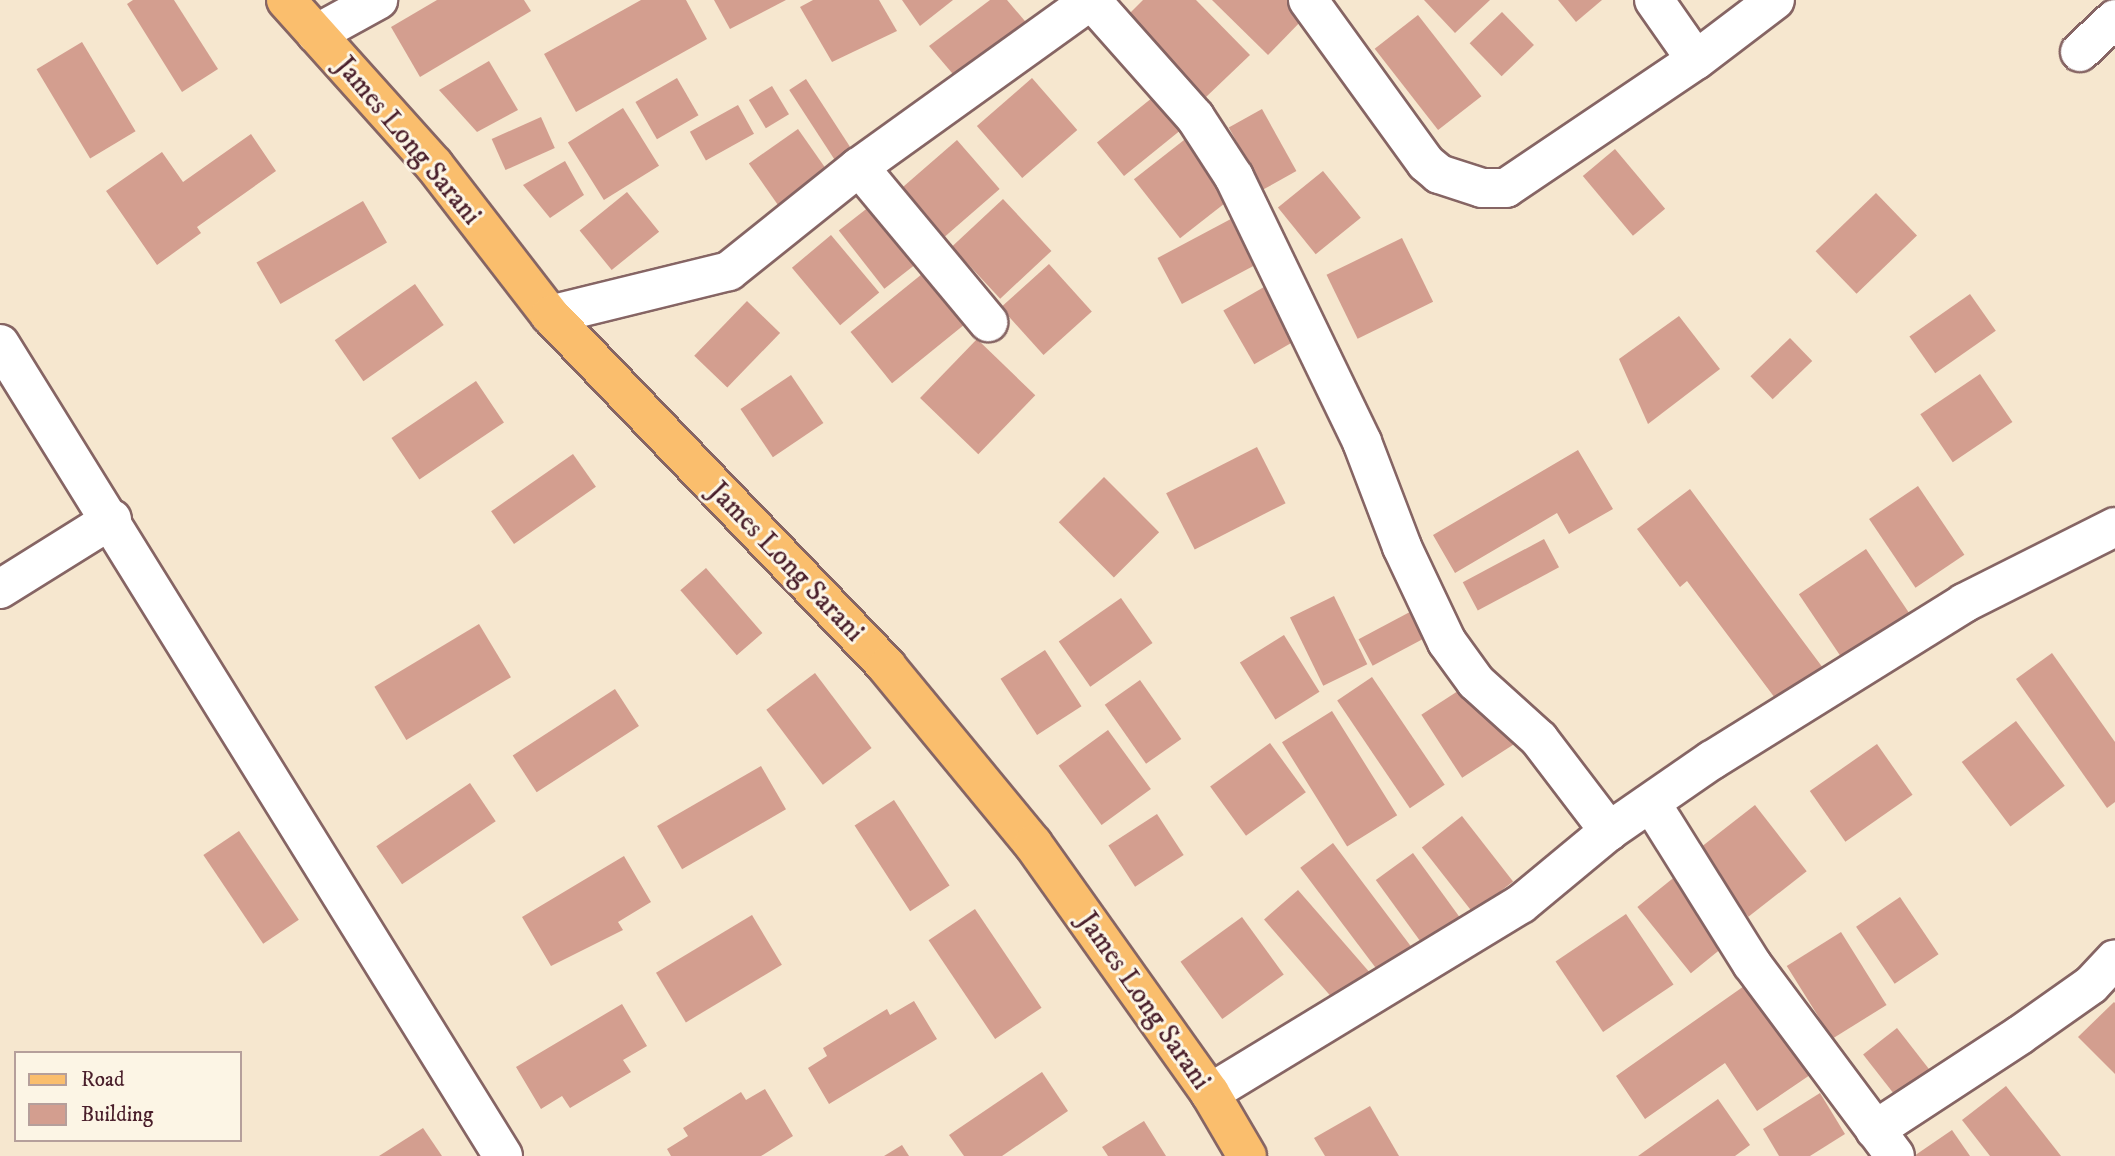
<!DOCTYPE html>
<html>
<head>
<meta charset="utf-8">
<style>
	body { margin:0 }
	#map { position:relative; width:2115px; height:1156px; overflow:hidden; background:#f6e7cf; font-family:"IM FELL DW Pica",serif }
	div>[style] { position:absolute }
	.building>* { inset:0; background:#d39e8f; transform-origin:0 0 }
	.roads { filter:drop-shadow(2px 0 #866564) drop-shadow(-2px 0 #866564) drop-shadow(0 2px #866564) drop-shadow(0 -2px #866564) }
	.minor>* { height:38px; margin:-19px; padding:0 19px; transform-origin:19px; border-radius:19px; background:#fff }
	.major>* { height:38px; margin:-19px; padding:0 19px; transform-origin:19px; border-radius:19px; background:#fabe6d }
	span { translate:-50% -50%; white-space:nowrap; text-align:center; line-height:1.15; -webkit-text-stroke:6px #fcf5e5; paint-order:stroke }
	.street-label { font-size:28px; color:#4a1f2b }
	.legend { position:absolute; left:14px; top:1051px; width:228px; height:91px; box-sizing:border-box; background:#fcf5e5; border:2px solid #b59f9b; margin:0; padding:9px 12px; list-style:none; font-size:21px; color:#4a1f2b }
	.legend li { display:flex; align-items:center; gap:14px; height:35px }
	.legend b { width:35px; border:2px solid #b59f9b }
</style>
</head>
<body>
<div id="map">
	<div class="building">
		<div style="clip-path:polygon(133px 0,174px 0,218px 69px,182px 92px,127px 4px)"></div>
		<div style="clip-path:polygon(437px 0,524px 0,531px 11px,420px 77px,391px 27px)"></div>
		<div style="clip-path:polygon(641px 0,686px 0,707px 39px,576px 112px,544px 54px)"></div>
		<div style="clip-path:polygon(714px 0,786px 0,730px 29px)"></div>
		<div style="clip-path:polygon(813px 0,879px 0,897px 31px,832px 62px,800px 7px)"></div>
		<div style="clip-path:polygon(902px 0,953px 0,920px 26px)"></div>
		<div style="clip-path:polygon(990px 0,1007px 0,1030px 27px,958px 80px,929px 46px)"></div>
		<div style="clip-path:polygon(1143px 0,1196px 0,1250px 55px,1206px 97px,1127px 16px)"></div>
		<div style="clip-path:polygon(1212px 0,1290px 0,1306px 16px,1268px 55px)"></div>
		<div style="clip-path:polygon(1424px 0,1490px 0,1455px 33px)"></div>
		<div style="clip-path:polygon(1558px 0,1602px 0,1576px 22px)"></div>
		<div style="left:1502px;top:12px;width:46px;height:45px;rotate:46deg"></div>
		<div style="left:1418px;top:15px;width:103px;height:55px;rotate:52deg"></div>
		<div style="left:82px;top:42px;width:104px;height:53px;rotate:59deg"></div>
		<div style="clip-path:polygon(489px 61px,518px 110px,477px 132px,439px 90px)"></div>
		<div style="left:677px;top:78px;width:43px;height:48px;rotate:60deg"></div>
		<div style="left:1032px;top:78px;width:69px;height:73px;rotate:49deg"></div>
		<div style="left:806px;top:79px;width:87px;height:20px;rotate:57deg"></div>
		<div style="left:772px;top:86px;width:33px;height:27px;rotate:59deg"></div>
		<div style="left:1163px;top:89px;width:43px;height:85px;rotate:51deg"></div>
		<div style="left:738px;top:105px;width:33px;height:55px;rotate:61deg"></div>
		<div style="left:623px;top:108px;width:68px;height:65px;rotate:58deg"></div>
		<div style="left:1262px;top:109px;width:71px;height:38px;rotate:61deg"></div>
		<div style="left:541px;top:117px;width:34px;height:54px;rotate:66deg"></div>
		<div style="left:798px;top:129px;width:52px;height:60px;rotate:55deg"></div>
		<div style="left:1193px;top:133px;width:75px;height:75px;rotate:52deg"></div>
		<div style="clip-path:polygon(251px 134px,276px 171px,197px 227px,201px 233px,157px 265px,106px 191px,162px 152px,183px 182px)"></div>
		<div style="left:957px;top:140px;width:65px;height:77px;rotate:49deg"></div>
		<div style="left:1615px;top:149px;width:78px;height:42px;rotate:50deg"></div>
		<div style="clip-path:polygon(565px 161px,584px 195px,550px 218px,523px 185px)"></div>
		<div style="left:1323px;top:171px;width:60px;height:58px;rotate:51deg"></div>
		<div style="left:627px;top:192px;width:51px;height:61px;rotate:51deg"></div>
		<div style="left:1876px;top:193px;width:59px;height:84px;rotate:46deg"></div>
		<div style="left:879px;top:199px;width:74px;height:51px;rotate:52deg"></div>
		<div style="left:1003px;top:199px;width:71px;height:70px;rotate:47deg"></div>
		<div style="left:363px;top:201px;width:48px;height:123px;rotate:60deg"></div>
		<div style="left:1244px;top:212px;width:52px;height:98px;rotate:62deg"></div>
		<div style="left:831px;top:235px;width:75px;height:51px;rotate:50deg"></div>
		<div style="left:1402px;top:238px;width:71px;height:84px;rotate:64deg"></div>
		<div style="left:1049px;top:264px;width:64px;height:65px;rotate:48deg"></div>
		<div style="left:922px;top:274px;width:66px;height:92px;rotate:51deg"></div>
		<div style="left:415px;top:284px;width:50px;height:98px;rotate:55deg"></div>
		<div style="left:1264px;top:287px;width:62px;height:47px;rotate:60deg"></div>
		<div style="left:1970px;top:294px;width:45px;height:74px;rotate:55deg"></div>
		<div style="left:747px;top:301px;width:46px;height:76px;rotate:44deg"></div>
		<div style="clip-path:polygon(1679px 316px,1720px 369px,1648px 424px,1619px 359px)"></div>
		<div style="left:1790px;top:338px;width:32px;height:55px;rotate:46deg"></div>
		<div style="left:977px;top:339px;width:81px;height:82px;rotate:44deg"></div>
		<div style="left:1980px;top:374px;width:58px;height:72px;rotate:56deg"></div>
		<div style="left:791px;top:375px;width:58px;height:61px;rotate:56deg"></div>
		<div style="left:476px;top:381px;width:50px;height:102px;rotate:56deg"></div>
		<div style="left:1257px;top:447px;width:63px;height:102px;rotate:63deg"></div>
		<div style="clip-path:polygon(1578px 450px,1613px 509px,1569px 534px,1557px 513px,1455px 573px,1433px 535px)"></div>
		<div style="left:573px;top:454px;width:40px;height:100px;rotate:55deg"></div>
		<div style="left:1104px;top:477px;width:78px;height:64px;rotate:45deg"></div>
		<div style="left:1918px;top:486px;width:83px;height:59px;rotate:56deg"></div>
		<div style="clip-path:polygon(1690px 489px,1823px 668px,1778px 702px,1687px 581px,1680px 587px,1637px 529px)"></div>
		<div style="left:1544px;top:539px;width:32px;height:92px;rotate:62deg"></div>
		<div style="left:1866px;top:549px;width:81px;height:81px;rotate:56deg"></div>
		<div style="left:706px;top:568px;width:86px;height:34px;rotate:49deg"></div>
		<div style="left:1334px;top:596px;width:76px;height:49px;rotate:64deg"></div>
		<div style="left:1121px;top:598px;width:55px;height:76px;rotate:55deg"></div>
		<div style="left:1423px;top:605px;width:30px;height:73px;rotate:62deg"></div>
		<div style="left:479px;top:624px;width:62px;height:122px;rotate:59deg"></div>
		<div style="left:1284px;top:635px;width:67px;height:52px;rotate:58deg"></div>
		<div style="left:1045px;top:650px;width:67px;height:53px;rotate:57deg"></div>
		<div style="clip-path:polygon(2052px 653px,2115px 742px,2115px 802px,2107px 808px,2016px 679px)"></div>
		<div style="left:815px;top:673px;width:94px;height:61px;rotate:53deg"></div>
		<div style="left:1372px;top:677px;width:130px;height:42px;rotate:56deg"></div>
		<div style="left:1140px;top:680px;width:72px;height:43px;rotate:55deg"></div>
		<div style="left:1475px;top:680px;width:75px;height:64px;rotate:57deg"></div>
		<div style="left:615px;top:689px;width:44px;height:122px;rotate:57deg"></div>
		<div style="left:1332px;top:711px;width:123px;height:59px;rotate:58deg"></div>
		<div style="left:2016px;top:721px;width:81px;height:68px;rotate:53deg"></div>
		<div style="left:1108px;top:730px;width:73px;height:61px;rotate:54deg"></div>
		<div style="left:1270px;top:743px;width:61px;height:74px;rotate:54deg"></div>
		<div style="left:1877px;top:744px;width:62px;height:82px;rotate:55deg"></div>
		<div style="left:761px;top:766px;width:50px;height:120px;rotate:60deg"></div>
		<div style="left:470px;top:783px;width:46px;height:113px;rotate:56deg"></div>
		<div style="left:894px;top:800px;width:102px;height:47px;rotate:57deg"></div>
		<div style="left:1755px;top:805px;width:84px;height:74px;rotate:52deg"></div>
		<div style="left:1157px;top:814px;width:49px;height:58px;rotate:57deg"></div>
		<div style="left:1462px;top:816px;width:83px;height:51px;rotate:52deg"></div>
		<div style="left:239px;top:831px;width:107px;height:43px;rotate:56deg"></div>
		<div style="left:1333px;top:843px;width:129px;height:41px;rotate:53deg"></div>
		<div style="left:1413px;top:853px;width:85px;height:46px;rotate:54deg"></div>
		<div style="clip-path:polygon(624px 856px,651px 902px,618px 922px,623px 930px,551px 966px,522px 917px)"></div>
		<div style="left:1677px;top:875px;width:85px;height:51px;rotate:51deg"></div>
		<div style="left:1298px;top:890px;width:111px;height:45px;rotate:49deg"></div>
		<div style="left:1900px;top:897px;width:69px;height:53px;rotate:56deg"></div>
		<div style="left:975px;top:909px;width:119px;height:56px;rotate:56deg"></div>
		<div style="left:1626px;top:914px;width:85px;height:85px;rotate:56deg"></div>
		<div style="left:752px;top:915px;width:58px;height:112px;rotate:59deg"></div>
		<div style="left:1242px;top:917px;width:71px;height:76px;rotate:54deg"></div>
		<div style="left:1841px;top:932px;width:86px;height:64px;rotate:58deg"></div>
		<div style="clip-path:polygon(1747px 984px,1810px 1075px,1757px 1111px,1725px 1063px,1645px 1119px,1616px 1076px)"></div>
		<div style="clip-path:polygon(914px 1001px,937px 1039px,829px 1104px,808px 1068px,827px 1056px,823px 1048px,887px 1009px,890px 1015px)"></div>
		<div style="clip-path:polygon(2114px 1002px,2115px 1003px,2115px 1074px,2078px 1037px)"></div>
		<div style="clip-path:polygon(622px 1004px,647px 1046px,623px 1060px,631px 1072px,570px 1108px,562px 1096px,541px 1109px,516px 1067px)"></div>
		<div style="left:1897px;top:1028px;width:56px;height:43px;rotate:52deg"></div>
		<div style="clip-path:polygon(1042px 1072px,1068px 1111px,1002px 1156px,964px 1156px,949px 1135px)"></div>
		<div style="clip-path:polygon(2006px 1086px,2061px 1156px,1990px 1156px,1962px 1120px)"></div>
		<div style="clip-path:polygon(765px 1089px,793px 1136px,761px 1156px,671px 1156px,667px 1149px,688px 1136px,683px 1128px,741px 1092px,746px 1100px)"></div>
		<div style="clip-path:polygon(1820px 1093px,1845px 1134px,1810px 1156px,1779px 1156px,1763px 1129px)"></div>
		<div style="clip-path:polygon(1718px 1099px,1750px 1145px,1735px 1156px,1638px 1156px)"></div>
		<div style="clip-path:polygon(1370px 1106px,1399px 1156px,1325px 1156px,1314px 1138px)"></div>
		<div style="clip-path:polygon(1144px 1121px,1166px 1156px,1108px 1156px,1102px 1147px)"></div>
		<div style="clip-path:polygon(423px 1128px,442px 1156px,379px 1156px)"></div>
		<div style="clip-path:polygon(1952px 1130px,1970px 1156px,1914px 1156px)"></div>
		<div style="clip-path:polygon(902px 1145px,909px 1156px,884px 1156px)"></div>
	</div>
	<div class="roads">
		<div class="minor">
			<div style="left:1091px;top:0;width:157px;rotate:48.4deg"></div>
			<div style="left:1195px;top:117px;width:72px;rotate:57deg"></div>
			<div style="left:1234px;top:177px;width:294px;rotate:64.2deg"></div>
			<div style="left:1362px;top:442px;width:112px;rotate:69.1deg"></div>
			<div style="left:1402px;top:547px;width:105px;rotate:64.7deg"></div>
			<div style="left:1447px;top:642px;width:49px;rotate:54.1deg"></div>
			<div style="left:1476px;top:682px;width:85px;rotate:42.1deg"></div>
			<div style="left:1539px;top:739px;width:116px;rotate:52.7deg"></div>
			<div style="left:1308px;top:0;width:201px;rotate:54.1deg"></div>
			<div style="left:1426px;top:163px;width:17px;rotate:40deg"></div>
			<div style="left:1439px;top:174px;width:45px;rotate:18deg"></div>
			<div style="left:1482px;top:188px;width:24px"></div>
			<div style="left:1506px;top:188px;width:229px;rotate:-34deg"></div>
			<div style="left:1696px;top:60px;width:99px;rotate:-37.2deg"></div>
			<div style="left:1654px;top:0;width:73px;rotate:55deg"></div>
			<div style="left:316px;top:34px;width:71px;rotate:-28.7deg"></div>
			<div style="left:2080px;top:52px;width:48px;rotate:-43.3deg"></div>
			<div style="left:859px;top:167px;width:202px;rotate:50.2deg"></div>
			<div style="left:550px;top:315px;width:184px;rotate:-13.8deg"></div>
			<div style="left:729px;top:271px;width:166px;rotate:-38.7deg"></div>
			<div style="left:859px;top:167px;width:286px;rotate:-35.7deg"></div>
			<div style="left:0;top:344px;width:955px;rotate:58.22deg"></div>
			<div style="left:0;top:589px;width:132px;rotate:-32deg"></div>
			<div style="left:1651px;top:803px;width:190px;rotate:57.9deg"></div>
			<div style="left:1752px;top:964px;width:239px;rotate:53.3deg"></div>
			<div style="left:1210px;top:1093px;width:364px;rotate:-31.3deg"></div>
			<div style="left:1521px;top:904px;width:114px;rotate:-39.7deg"></div>
			<div style="left:1609px;top:831px;width:125px;rotate:-34.6deg"></div>
			<div style="left:1712px;top:760px;width:297px;rotate:-31.9deg"></div>
			<div style="left:1964px;top:603px;width:169px;rotate:-26.7deg"></div>
			<div style="left:1875px;top:1130px;width:173px;rotate:-33.2deg"></div>
			<div style="left:2020px;top:1035px;width:87px;rotate:-35.2deg"></div>
			<div style="left:2091px;top:985px;width:35px;rotate:-47deg"></div>
		</div>
		<div class="major">
			<div style="left:286px;top:0;width:222px;rotate:48.1deg"></div>
			<div style="left:434px;top:165px;width:190px;rotate:52.3deg"></div>
			<div style="left:550px;top:315px;width:487px;rotate:46.2deg"></div>
			<div style="left:887px;top:667px;width:229px;rotate:50.5deg"></div>
			<div style="left:1033px;top:844px;width:305px;rotate:54.6deg"></div>
			<div style="left:1210px;top:1093px;width:73px;rotate:59.6deg"></div>
		</div>
	</div>
	<div class="street-label">
		<span style="left:408px;top:141px;rotate:50deg">James Long Sarani</span>
		<span style="left:786px;top:562px;rotate:46deg">James Long Sarani</span>
		<span style="left:1144px;top:1001px;rotate:55deg">James Long Sarani</span>
	</div>
	<ul class="legend">
	<li><b style="height:9px;background:#fabe6d"></b>Road</li>
	<li><b style="height:19px;background:#d39e8f"></b>Building</li>
	</ul>
</div>
</body>
</html>
